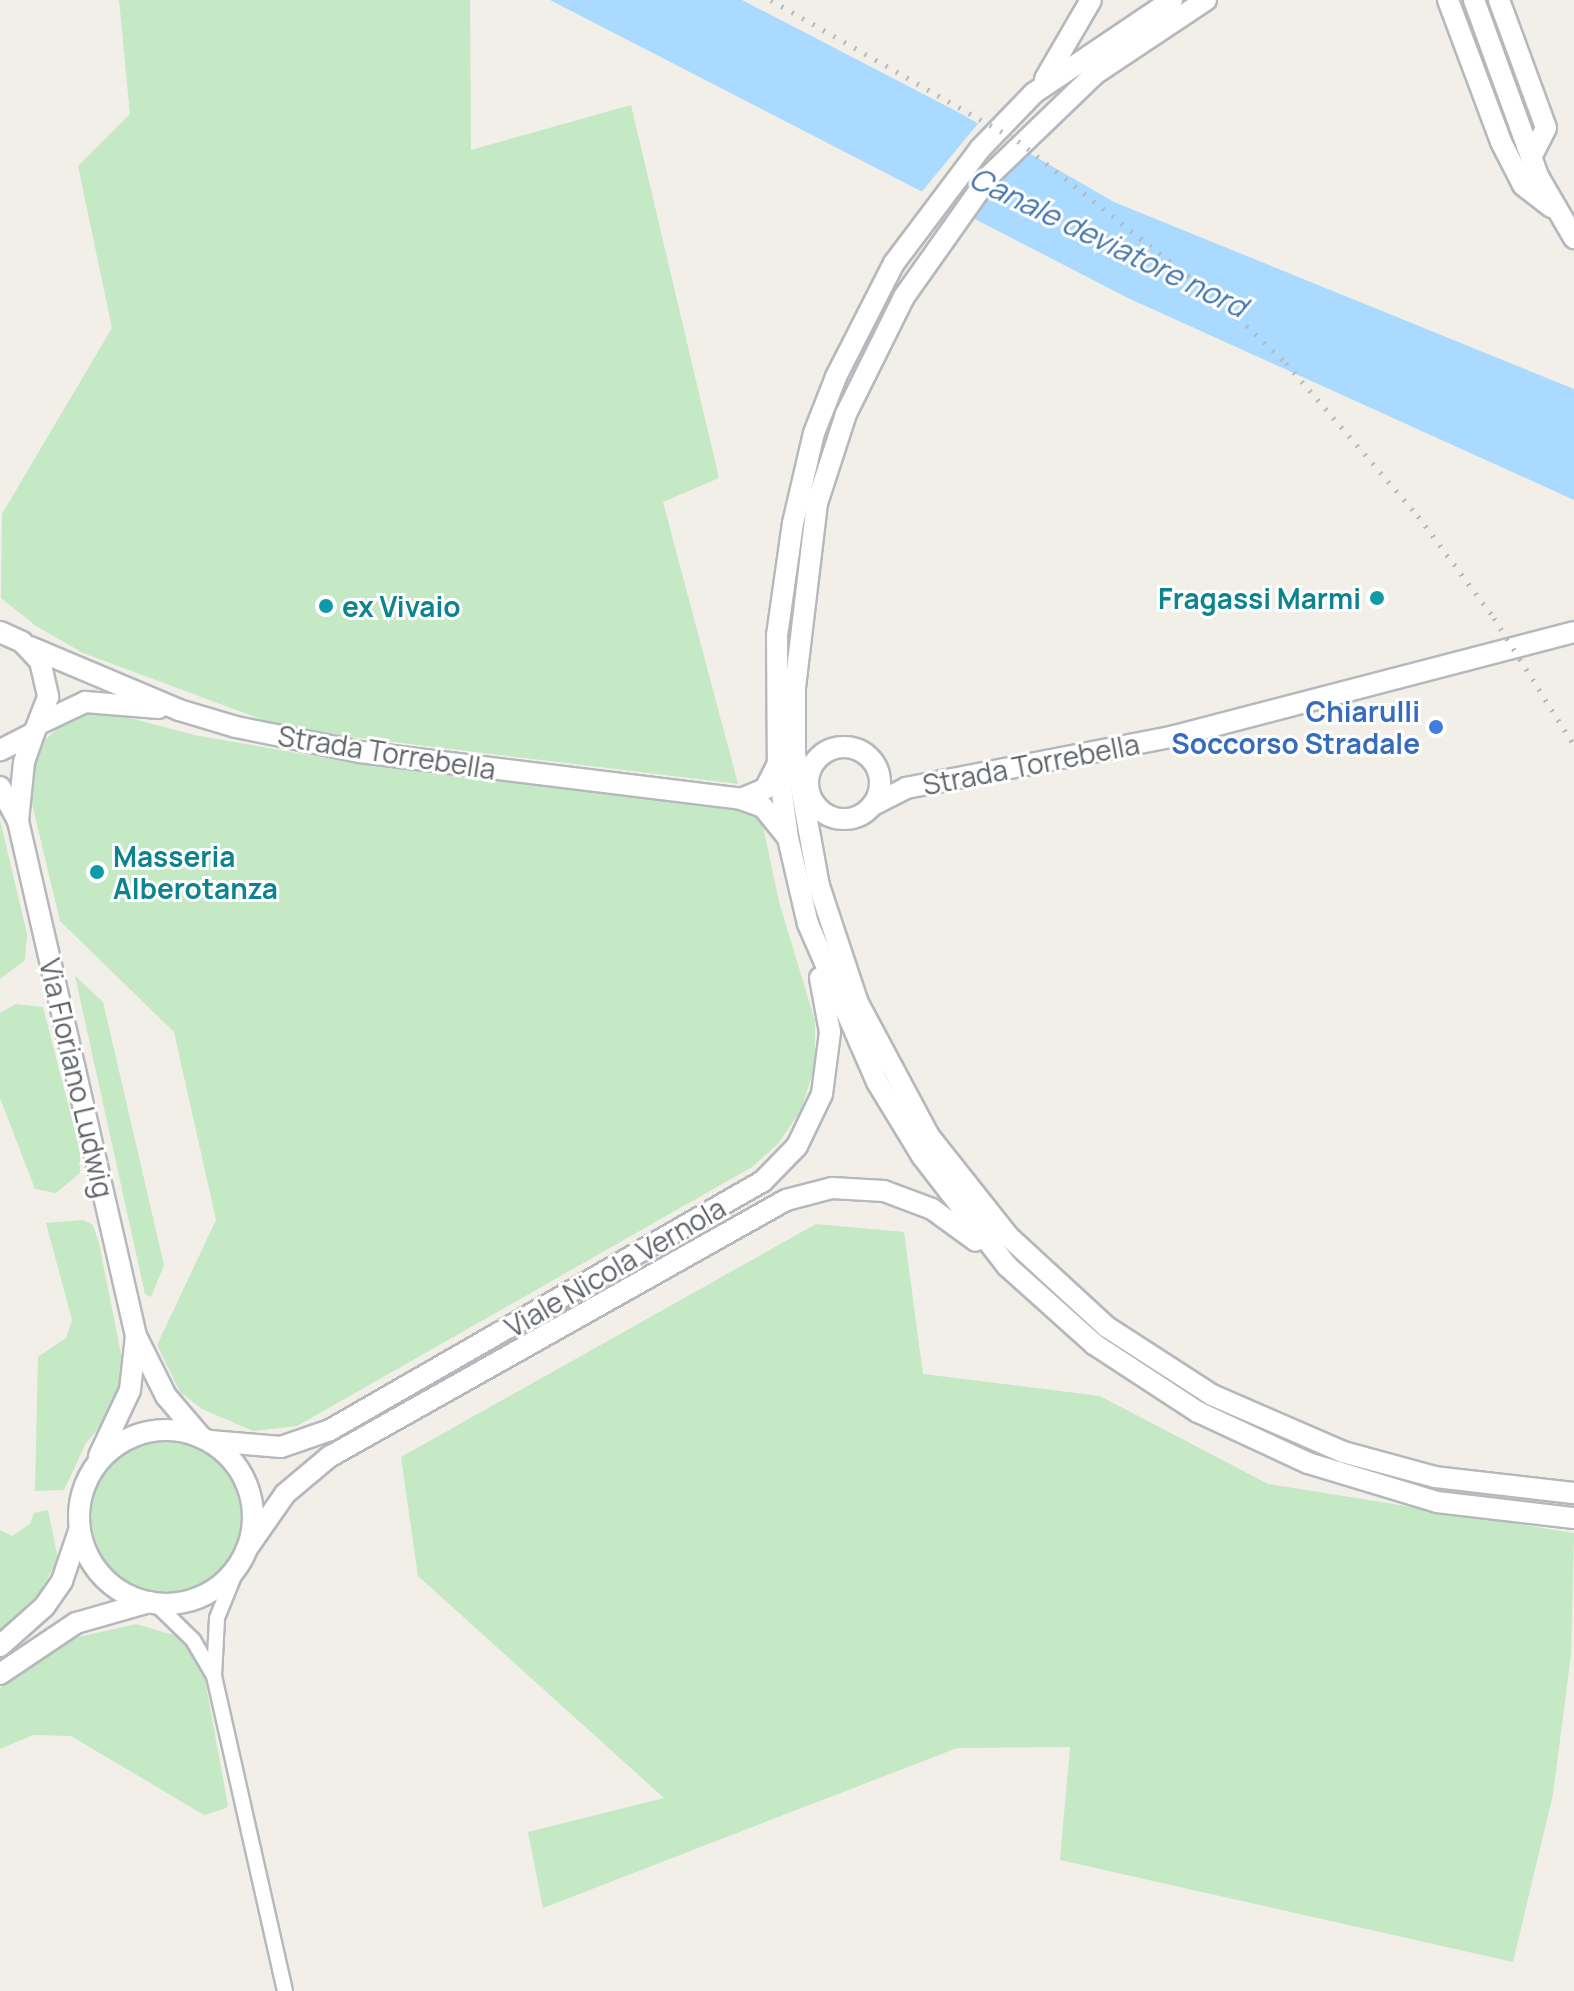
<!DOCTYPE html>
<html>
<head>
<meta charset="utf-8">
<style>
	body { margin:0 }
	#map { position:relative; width:1574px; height:1991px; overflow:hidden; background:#f1efe8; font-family:Manrope,sans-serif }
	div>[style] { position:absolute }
	.green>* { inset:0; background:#c5e8c5 }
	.round { border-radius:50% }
	.water>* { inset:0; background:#aadaff }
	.pier>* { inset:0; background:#f1efe8 }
	.roads { filter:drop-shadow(2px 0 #b5b8bc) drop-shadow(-2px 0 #b5b8bc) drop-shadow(0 2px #b5b8bc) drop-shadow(0 -2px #b5b8bc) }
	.street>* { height:14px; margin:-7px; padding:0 7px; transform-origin:7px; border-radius:7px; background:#fff }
	.secondary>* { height:20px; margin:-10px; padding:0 10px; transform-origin:10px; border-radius:10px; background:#fff }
	.secondary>.ring { margin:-10px; padding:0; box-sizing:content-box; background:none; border:20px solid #fff; border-radius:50% }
	.rail>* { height:5px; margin-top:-2.5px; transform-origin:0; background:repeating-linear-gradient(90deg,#b6b7b8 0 2px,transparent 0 12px) }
	.dots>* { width:22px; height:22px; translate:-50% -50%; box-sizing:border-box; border:4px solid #fff; border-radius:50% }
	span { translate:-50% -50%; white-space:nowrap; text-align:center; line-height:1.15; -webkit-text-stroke:6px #fff; paint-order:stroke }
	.culture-label { font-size:28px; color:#0d838f; font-weight:700 }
	.right { translate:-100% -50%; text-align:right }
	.left { translate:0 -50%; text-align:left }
	.shop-label { font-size:28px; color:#366cbe; font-weight:700 }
	.street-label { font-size:28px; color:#5f6368 }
	.water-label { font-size:30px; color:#4174aa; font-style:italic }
</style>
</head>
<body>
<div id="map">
	<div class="green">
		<div style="clip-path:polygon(119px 0,470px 0,471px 150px,631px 105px,719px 478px,663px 502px,738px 784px,288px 729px,83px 653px,36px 626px,1px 598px,2px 514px,112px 328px,78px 166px,130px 114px)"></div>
		<div style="clip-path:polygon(75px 711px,107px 712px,194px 735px,343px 761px,760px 812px,779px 902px,815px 1021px,815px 1066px,801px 1110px,778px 1144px,752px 1167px,297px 1426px,253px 1431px,202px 1409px,180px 1392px,157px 1345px,216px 1220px,174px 1032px,60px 921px,27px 783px,38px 747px)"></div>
		<div style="clip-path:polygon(0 820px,27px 934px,25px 960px,0 979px)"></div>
		<div style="clip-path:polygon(75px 976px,103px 1002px,164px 1265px,151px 1297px,145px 1294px)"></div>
		<div style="clip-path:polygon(16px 1004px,43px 1007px,80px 1151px,80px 1173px,56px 1193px,35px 1189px,0 1098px,0 1013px)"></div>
		<div style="clip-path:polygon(83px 1220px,93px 1225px,99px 1243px,125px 1374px,120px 1403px,86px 1443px,64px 1490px,35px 1491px,38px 1357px,66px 1338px,72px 1320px,46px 1223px)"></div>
		<div style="clip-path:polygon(816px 1224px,904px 1232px,923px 1374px,1100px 1396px,1268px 1484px,1574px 1533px,1571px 1655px,1553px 1794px,1513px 1962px,1060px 1860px,1070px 1747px,957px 1748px,543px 1908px,528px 1832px,664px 1798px,418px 1576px,401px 1457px)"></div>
		<div class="round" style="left:90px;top:1442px;width:152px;height:152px"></div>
		<div style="clip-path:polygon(48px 1510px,58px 1559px,39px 1594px,0 1630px,0 1530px,12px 1536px,30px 1524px,34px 1513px)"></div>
		<div style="clip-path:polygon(136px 1624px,177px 1636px,190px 1646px,204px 1674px,228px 1806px,224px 1809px,204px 1815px,71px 1736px,33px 1735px,0 1749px,0 1688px,74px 1638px)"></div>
	</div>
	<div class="water">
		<div style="clip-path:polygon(550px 0,742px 0,958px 112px,1114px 202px,1574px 389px,1574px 500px,1128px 298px)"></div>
	</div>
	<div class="pier">
		<div style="clip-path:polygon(981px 120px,1030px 148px,967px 220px,919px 195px)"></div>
	</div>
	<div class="roads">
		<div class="street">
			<div style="left:156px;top:1604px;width:52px;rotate:44.2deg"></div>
			<div style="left:193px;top:1640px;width:42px;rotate:59.7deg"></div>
			<div style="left:214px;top:1676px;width:323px;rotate:77.3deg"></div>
			<div style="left:214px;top:1676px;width:58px;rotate:-87deg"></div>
			<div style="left:217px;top:1618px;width:56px;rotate:-68deg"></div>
		</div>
		<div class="secondary">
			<div style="left:1172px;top:0;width:166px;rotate:146deg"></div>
			<div style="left:1034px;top:93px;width:78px;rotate:134deg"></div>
			<div style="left:980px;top:149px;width:143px;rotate:127deg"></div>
			<div style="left:894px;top:263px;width:128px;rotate:117deg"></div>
			<div style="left:836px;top:377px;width:60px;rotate:111.4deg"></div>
			<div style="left:814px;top:433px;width:92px;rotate:103.1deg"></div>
			<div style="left:793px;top:523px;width:114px;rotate:98.1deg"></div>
			<div style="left:777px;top:636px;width:128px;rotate:89.6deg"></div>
			<div style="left:778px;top:764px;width:75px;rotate:82.3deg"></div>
			<div style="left:788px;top:838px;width:88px;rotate:76.9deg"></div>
			<div style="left:808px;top:924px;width:172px;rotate:66.4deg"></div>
			<div style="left:877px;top:1082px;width:87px;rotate:58.7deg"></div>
			<div style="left:922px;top:1156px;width:139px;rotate:52.3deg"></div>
			<div style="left:1007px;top:1266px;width:117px;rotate:41.9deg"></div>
			<div style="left:1094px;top:1344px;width:124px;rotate:33.2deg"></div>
			<div style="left:1198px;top:1412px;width:121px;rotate:24.9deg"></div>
			<div style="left:1308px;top:1463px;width:135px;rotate:16.8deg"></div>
			<div style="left:1437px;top:1502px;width:138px;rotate:6.7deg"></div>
			<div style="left:1206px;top:0;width:133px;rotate:146.3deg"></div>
			<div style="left:1095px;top:74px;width:144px;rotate:136.1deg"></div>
			<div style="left:991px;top:174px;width:151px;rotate:125.3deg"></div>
			<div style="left:904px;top:297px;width:131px;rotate:116.4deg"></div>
			<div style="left:846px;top:414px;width:94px;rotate:108deg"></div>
			<div style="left:817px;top:503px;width:185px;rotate:96.8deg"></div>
			<div style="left:795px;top:687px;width:67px;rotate:90deg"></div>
			<div style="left:795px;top:754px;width:134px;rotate:79.7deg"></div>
			<div style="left:819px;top:886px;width:123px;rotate:71.6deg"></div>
			<div style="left:858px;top:1003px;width:151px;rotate:61.9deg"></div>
			<div style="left:929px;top:1136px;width:129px;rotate:51.6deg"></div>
			<div style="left:1009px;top:1237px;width:133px;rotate:42.6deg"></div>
			<div style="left:1107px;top:1327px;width:125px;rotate:32.9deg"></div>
			<div style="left:1212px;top:1395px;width:143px;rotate:23.5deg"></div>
			<div style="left:1343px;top:1452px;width:95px;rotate:15.2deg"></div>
			<div style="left:1435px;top:1477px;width:140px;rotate:6.6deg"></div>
			<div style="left:1448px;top:0;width:152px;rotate:69.5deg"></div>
			<div style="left:1501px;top:142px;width:48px;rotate:62.9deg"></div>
			<div style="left:1523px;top:185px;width:36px;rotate:38deg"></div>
			<div style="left:1474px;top:0;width:187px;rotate:70deg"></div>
			<div style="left:1538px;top:176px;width:72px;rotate:59.9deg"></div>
			<div style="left:1499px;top:0;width:136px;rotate:69.8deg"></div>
			<div style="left:1546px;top:128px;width:30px;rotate:117deg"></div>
			<div style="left:1045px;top:79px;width:91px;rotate:-59.8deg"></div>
			<div style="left:0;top:632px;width:24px;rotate:24deg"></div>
			<div style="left:22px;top:642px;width:26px;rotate:47deg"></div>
			<div style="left:40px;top:661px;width:37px;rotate:77deg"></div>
			<div style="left:48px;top:697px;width:39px;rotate:111deg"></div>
			<div style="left:34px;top:733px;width:38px;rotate:153deg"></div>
			<div style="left:30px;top:647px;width:162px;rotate:22.9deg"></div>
			<div style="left:179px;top:710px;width:59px;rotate:16.6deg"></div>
			<div style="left:236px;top:727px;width:126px;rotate:11.4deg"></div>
			<div style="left:360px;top:752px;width:384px;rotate:7deg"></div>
			<div style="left:741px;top:799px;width:23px;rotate:20deg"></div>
			<div style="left:763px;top:807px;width:36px;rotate:51deg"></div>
			<div style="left:41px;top:723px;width:49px;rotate:-25.5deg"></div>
			<div style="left:85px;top:702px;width:74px;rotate:4.6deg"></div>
			<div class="ring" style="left:808px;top:747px;width:52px;height:52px"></div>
			<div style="left:0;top:787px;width:38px;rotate:62deg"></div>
			<div style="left:18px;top:821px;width:528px;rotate:77.09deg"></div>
			<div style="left:136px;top:1336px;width:67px;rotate:63.4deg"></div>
			<div style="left:166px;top:1396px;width:54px;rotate:49.5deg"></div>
			<div style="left:741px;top:799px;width:26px;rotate:-23deg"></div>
			<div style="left:765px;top:789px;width:28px;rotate:-63deg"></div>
			<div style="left:875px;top:804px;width:35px;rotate:-27deg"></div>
			<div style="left:906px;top:788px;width:270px;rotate:-10.9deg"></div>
			<div style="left:1171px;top:737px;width:416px;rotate:-14.6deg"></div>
			<div style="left:18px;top:821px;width:59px;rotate:-84.2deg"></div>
			<div style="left:24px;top:762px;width:31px;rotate:-71deg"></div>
			<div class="ring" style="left:79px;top:1430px;width:154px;height:154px"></div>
			<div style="left:210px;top:1441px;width:71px;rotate:4.8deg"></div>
			<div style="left:281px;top:1447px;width:52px;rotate:-19.1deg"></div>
			<div style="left:330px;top:1430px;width:498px;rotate:-29.9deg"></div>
			<div style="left:762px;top:1182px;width:50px;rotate:-45.8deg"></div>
			<div style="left:797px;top:1146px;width:58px;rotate:-64.3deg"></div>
			<div style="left:822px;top:1094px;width:63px;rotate:-82.6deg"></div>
			<div style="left:830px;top:1032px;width:55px;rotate:-100.5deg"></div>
			<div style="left:99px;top:1456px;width:73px;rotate:-64.8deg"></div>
			<div style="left:130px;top:1390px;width:54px;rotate:-83.7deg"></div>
			<div style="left:246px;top:1550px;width:68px;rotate:-55.1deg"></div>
			<div style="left:285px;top:1494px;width:57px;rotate:-40.1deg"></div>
			<div style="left:329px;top:1457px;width:524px;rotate:-29.35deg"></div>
			<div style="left:786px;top:1200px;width:48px;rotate:-14.6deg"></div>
			<div style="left:832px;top:1188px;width:52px;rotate:3.3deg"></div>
			<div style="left:884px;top:1191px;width:51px;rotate:20.6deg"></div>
			<div style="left:932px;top:1209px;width:54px;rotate:36deg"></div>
			<div style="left:0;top:1646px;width:59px;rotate:-41.6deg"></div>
			<div style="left:44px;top:1607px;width:32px;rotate:-55deg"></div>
			<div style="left:62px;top:1581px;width:53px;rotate:-71.2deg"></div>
			<div style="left:0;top:1674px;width:92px;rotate:-33.9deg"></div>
			<div style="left:76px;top:1623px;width:76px;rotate:-16deg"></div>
		</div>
	</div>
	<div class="rail">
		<div style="left:771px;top:0;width:284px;rotate:29.7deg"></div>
		<div style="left:1018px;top:141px;width:258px;rotate:38.4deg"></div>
		<div style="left:1220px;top:301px;width:91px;rotate:43.2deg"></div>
		<div style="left:1286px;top:363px;width:202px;rotate:49.2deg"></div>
		<div style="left:1418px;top:516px;width:127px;rotate:53.3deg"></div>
		<div style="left:1494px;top:618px;width:150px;rotate:57.8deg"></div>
	</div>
	<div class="dots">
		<div style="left:1377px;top:598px;background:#0f9aa8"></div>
		<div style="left:326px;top:606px;background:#0f9aa8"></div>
		<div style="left:1436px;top:727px;background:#3f7fe0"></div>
		<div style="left:97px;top:872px;background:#0f9aa8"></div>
	</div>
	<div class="culture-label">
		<span class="right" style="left:1361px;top:598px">Fragassi Marmi</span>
		<span class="left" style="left:342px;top:606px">ex Vivaio</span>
		<span class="left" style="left:113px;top:872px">Masseria<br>Alberotanza</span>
	</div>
	<div class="shop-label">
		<span class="right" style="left:1420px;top:727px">Chiarulli<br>Soccorso Stradale</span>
	</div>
	<div class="street-label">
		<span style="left:387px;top:752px;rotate:9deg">Strada Torrebella</span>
		<span style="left:1031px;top:764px;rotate:-11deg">Strada Torrebella</span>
		<span style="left:77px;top:1078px;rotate:77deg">Via Floriano Ludwig</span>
		<span style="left:615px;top:1267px;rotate:-30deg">Viale Nicola Vernola</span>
	</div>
	<div class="water-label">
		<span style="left:1108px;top:242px;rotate:26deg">Canale deviatore nord</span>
	</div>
</div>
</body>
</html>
